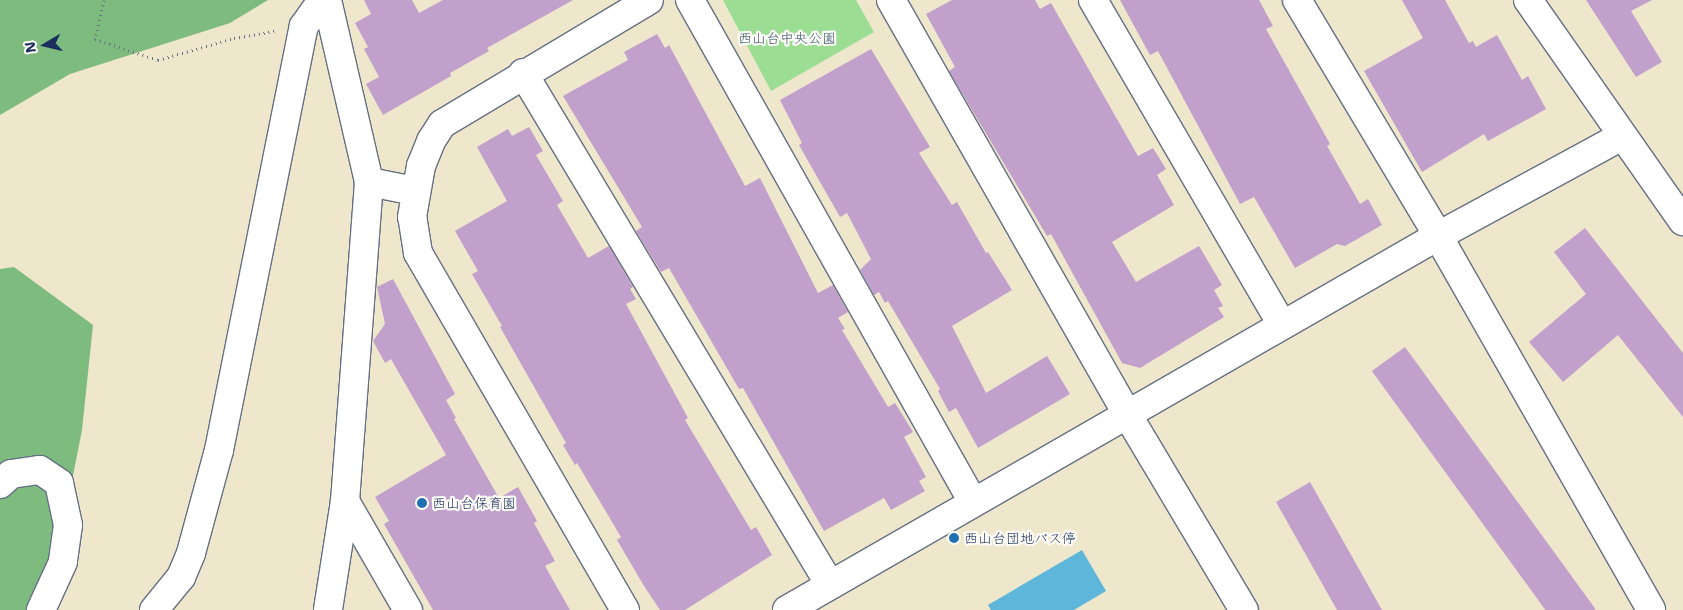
<!DOCTYPE html>
<html>
<head>
<meta charset="utf-8">
<style>
	body { margin:0 }
	#map { position:relative; width:1683px; height:610px; overflow:hidden; background:#eee7cc; font-family:"Shantell Sans","Klee One",sans-serif }
	div>[style] { position:absolute }
	.green>* { inset:0; background:#9cdd94 }
	.forest>* { inset:0; background:#7dbc7e }
	.water>* { inset:0; background:#5eb6db }
	.building>* { inset:0; background:#c1a0cb; transform-origin:0 0 }
	.path>* { height:3px; margin-top:-1.5px; transform-origin:0; background:repeating-linear-gradient(90deg,#656f84 0 1px,transparent 0 5px) }
	.roads { filter:drop-shadow(1px 0 #656f84) drop-shadow(-1px 0 #656f84) drop-shadow(0 1px #656f84) drop-shadow(0 -1px #656f84) }
	.minor>* { height:28px; margin:-14px; padding:0 14px; transform-origin:14px; border-radius:14px; background:#fff }
	.dots>* { width:14px; height:14px; translate:-50% -50%; box-sizing:border-box; border:2px solid #fdfcf7; border-radius:50% }
	span { translate:-50% -50%; white-space:nowrap; text-align:center; line-height:1.15; -webkit-text-stroke:4.5px #fdfcf7; paint-order:stroke }
	.park-label { font-size:14px; color:#3b5a6c }
	.poi-label { font-size:14px; color:#1b2f5e }
	.left { translate:0 -50%; text-align:left }
	.north { position:absolute; left:20px; top:20px; width:50px; height:50px; -webkit-text-stroke:4px #fdfcf7; paint-order:stroke; rotate:261deg; font-size:14px; font-weight:700; line-height:20px; text-align:center; color:#1b2f5e }
	.north::after { content:''; display:block; margin:auto; width:18px; height:22px; background:#1b2f5e; clip-path:polygon(50% 0,100% 100%,50% 72%,0 100%) }
</style>
</head>
<body>
<div id="map">
	<div class="green">
		<div style="clip-path:polygon(723px 0,856px 0,874px 32px,771px 91px)"></div>
	</div>
	<div class="forest">
		<div style="clip-path:polygon(0 0,268px 0,230px 23px,70px 74px,0 115px)"></div>
		<div style="clip-path:polygon(14px 267px,93px 325px,82px 430px,57px 557px,29px 610px,0 610px,0 269px)"></div>
	</div>
	<div class="water">
		<div style="clip-path:polygon(1082px 550px,1106px 591px,1074px 610px,991px 610px,988px 605px)"></div>
	</div>
	<div class="building">
		<div style="clip-path:polygon(364px 0,412px 0,419px 13px,443px 0,573px 0,487px 48px,489px 51px,450px 73px,451px 76px,383px 115px,366px 84px,379px 77px,364px 49px,368px 47px,355px 23px,371px 14px)"></div>
		<div style="clip-path:polygon(952px 0,1035px 0,1040px 9px,1051px 3px,1138px 156px,1153px 148px,1166px 169px,1157px 175px,1174px 205px,1112px 242px,1136px 282px,1199px 246px,1222px 285px,1214px 290px,1223px 306px,1218px 308px,1224px 317px,1140px 368px,1122px 363px,1051px 234px,1047px 236px,949px 71px,955px 67px,926px 14px)"></div>
		<div style="clip-path:polygon(1120px 0,1259px 0,1273px 26px,1266px 29px,1330px 144px,1327px 146px,1360px 204px,1368px 199px,1382px 225px,1345px 246px,1337px 244px,1295px 268px,1254px 197px,1240px 204px,1158px 51px,1150px 55px)"></div>
		<div style="clip-path:polygon(1402px 0,1445px 0,1469px 43px,1473px 41px,1476px 47px,1497px 35px,1522px 80px,1528px 76px,1546px 109px,1488px 141px,1484px 134px,1422px 172px,1364px 71px,1423px 38px)"></div>
		<div style="clip-path:polygon(1586px 0,1652px 0,1631px 11px,1662px 62px,1636px 77px)"></div>
		<div style="clip-path:polygon(657px 34px,665px 48px,669px 45px,745px 186px,760px 178px,818px 293px,833px 285px,848px 312px,838px 318px,845px 329px,842px 330px,888px 407px,895px 403px,913px 432px,904px 437px,926px 477px,919px 481px,925px 491px,891px 510px,884px 498px,824px 531px,743px 388px,739px 389px,669px 268px,661px 272px,636px 231px,642px 227px,563px 96px,628px 60px,624px 52px)"></div>
		<div style="clip-path:polygon(871px 49px,930px 147px,919px 153px,952px 205px,957px 202px,986px 253px,988px 252px,1012px 290px,952px 326px,986px 393px,1047px 356px,1070px 394px,978px 448px,956px 408px,949px 412px,938px 391px,940px 389px,888px 301px,885px 303px,879px 292px,874px 295px,860px 270px,871px 259px,847px 213px,840px 217px,799px 145px,802px 143px,780px 100px)"></div>
		<div style="clip-path:polygon(529px 127px,543px 151px,536px 155px,563px 201px,557px 205px,588px 258px,609px 246px,633px 287px,630px 289px,636px 299px,626px 304px,688px 418px,685px 420px,751px 530px,756px 527px,772px 555px,685px 610px,660px 610px,644px 586px,617px 540px,621px 537px,577px 463px,575px 465px,563px 445px,566px 443px,500px 327px,502px 326px,472px 274px,478px 271px,455px 231px,507px 201px,477px 147px,508px 129px,512px 136px)"></div>
		<div style="clip-path:polygon(1585px 228px,1683px 353px,1683px 417px,1618px 335px,1563px 382px,1529px 342px,1586px 294px,1554px 252px)"></div>
		<div style="clip-path:polygon(393px 279px,455px 394px,446px 400px,456px 418px,454px 419px,499px 498px,518px 487px,537px 521px,534px 523px,555px 561px,545px 566px,570px 610px,433px 610px,384px 524px,389px 521px,375px 497px,446px 455px,391px 359px,385px 363px,373px 341px,385px 324px,377px 287px)"></div>
		<div style="left:1405px;top:347px;width:324px;height:41px;rotate:54deg"></div>
		<div style="clip-path:polygon(1310px 482px,1382px 610px,1337px 610px,1276px 502px)"></div>
	</div>
	<div class="path">
		<div style="left:104px;top:0;width:40px;rotate:103deg"></div>
		<div style="left:95px;top:39px;width:66px;rotate:18.4deg"></div>
		<div style="left:158px;top:60px;width:79px;rotate:-16.1deg"></div>
		<div style="left:234px;top:38px;width:41px;rotate:-9.9deg"></div>
	</div>
	<div class="roads">
		<div class="minor">
			<div style="left:327px;top:0;width:187px;rotate:77deg"></div>
			<div style="left:369px;top:182px;width:320px;rotate:94.3deg"></div>
			<div style="left:345px;top:501px;width:110px;rotate:98.9deg"></div>
			<div style="left:690px;top:0;width:576px;rotate:60.59deg"></div>
			<div style="left:891px;top:0;width:477px;rotate:60.3deg"></div>
			<div style="left:1127px;top:414px;width:228px;rotate:59.2deg"></div>
			<div style="left:1093px;top:0;width:376px;rotate:59.8deg"></div>
			<div style="left:1297px;top:0;width:275px;rotate:59.1deg"></div>
			<div style="left:1438px;top:236px;width:430px;rotate:60.3deg"></div>
			<div style="left:1528px;top:0;width:270px;rotate:55deg"></div>
			<div style="left:523px;top:73px;width:595px;rotate:59.04deg"></div>
			<div style="left:369px;top:182px;width:47px;rotate:11.1deg"></div>
			<div style="left:0;top:484px;width:15px;rotate:-42deg"></div>
			<div style="left:11px;top:474px;width:29px;rotate:-8deg"></div>
			<div style="left:40px;top:470px;width:23px;rotate:34deg"></div>
			<div style="left:59px;top:483px;width:43px;rotate:77.9deg"></div>
			<div style="left:68px;top:525px;width:37px;rotate:98deg"></div>
			<div style="left:63px;top:562px;width:53px;rotate:114.6deg"></div>
			<div style="left:345px;top:501px;width:126px;rotate:60deg"></div>
			<div style="left:154px;top:610px;width:43px;rotate:-50.7deg"></div>
			<div style="left:181px;top:577px;width:26px;rotate:-67deg"></div>
			<div style="left:191px;top:553px;width:107px;rotate:-74.8deg"></div>
			<div style="left:219px;top:450px;width:432px;rotate:-78.7deg"></div>
			<div style="left:304px;top:26px;width:32px;rotate:-55deg"></div>
			<div style="left:625px;top:610px;width:413px;rotate:-120.1deg"></div>
			<div style="left:418px;top:253px;width:36px;rotate:-99deg"></div>
			<div style="left:412px;top:217px;width:52px;rotate:-80deg"></div>
			<div style="left:421px;top:166px;width:27px;rotate:-68deg"></div>
			<div style="left:431px;top:141px;width:20px;rotate:-57deg"></div>
			<div style="left:442px;top:124px;width:241px;rotate:-30.9deg"></div>
			<div style="left:787px;top:610px;width:751px;rotate:-29.88deg"></div>
			<div style="left:1438px;top:236px;width:209px;rotate:-28.5deg"></div>
		</div>
	</div>
	<div class="dots">
		<div style="left:422px;top:503px;background:#1f6fb2"></div>
		<div style="left:954px;top:538px;background:#1f6fb2"></div>
	</div>
	<div class="park-label">
		<span style="left:787px;top:38px">西山台中央公園</span>
	</div>
	<div class="poi-label">
		<span class="left" style="left:432px;top:503px">西山台保育園</span>
		<span class="left" style="left:964px;top:538px">西山台団地バス停</span>
	</div>
	<div class="north">N</div>
</div>
</body>
</html>
